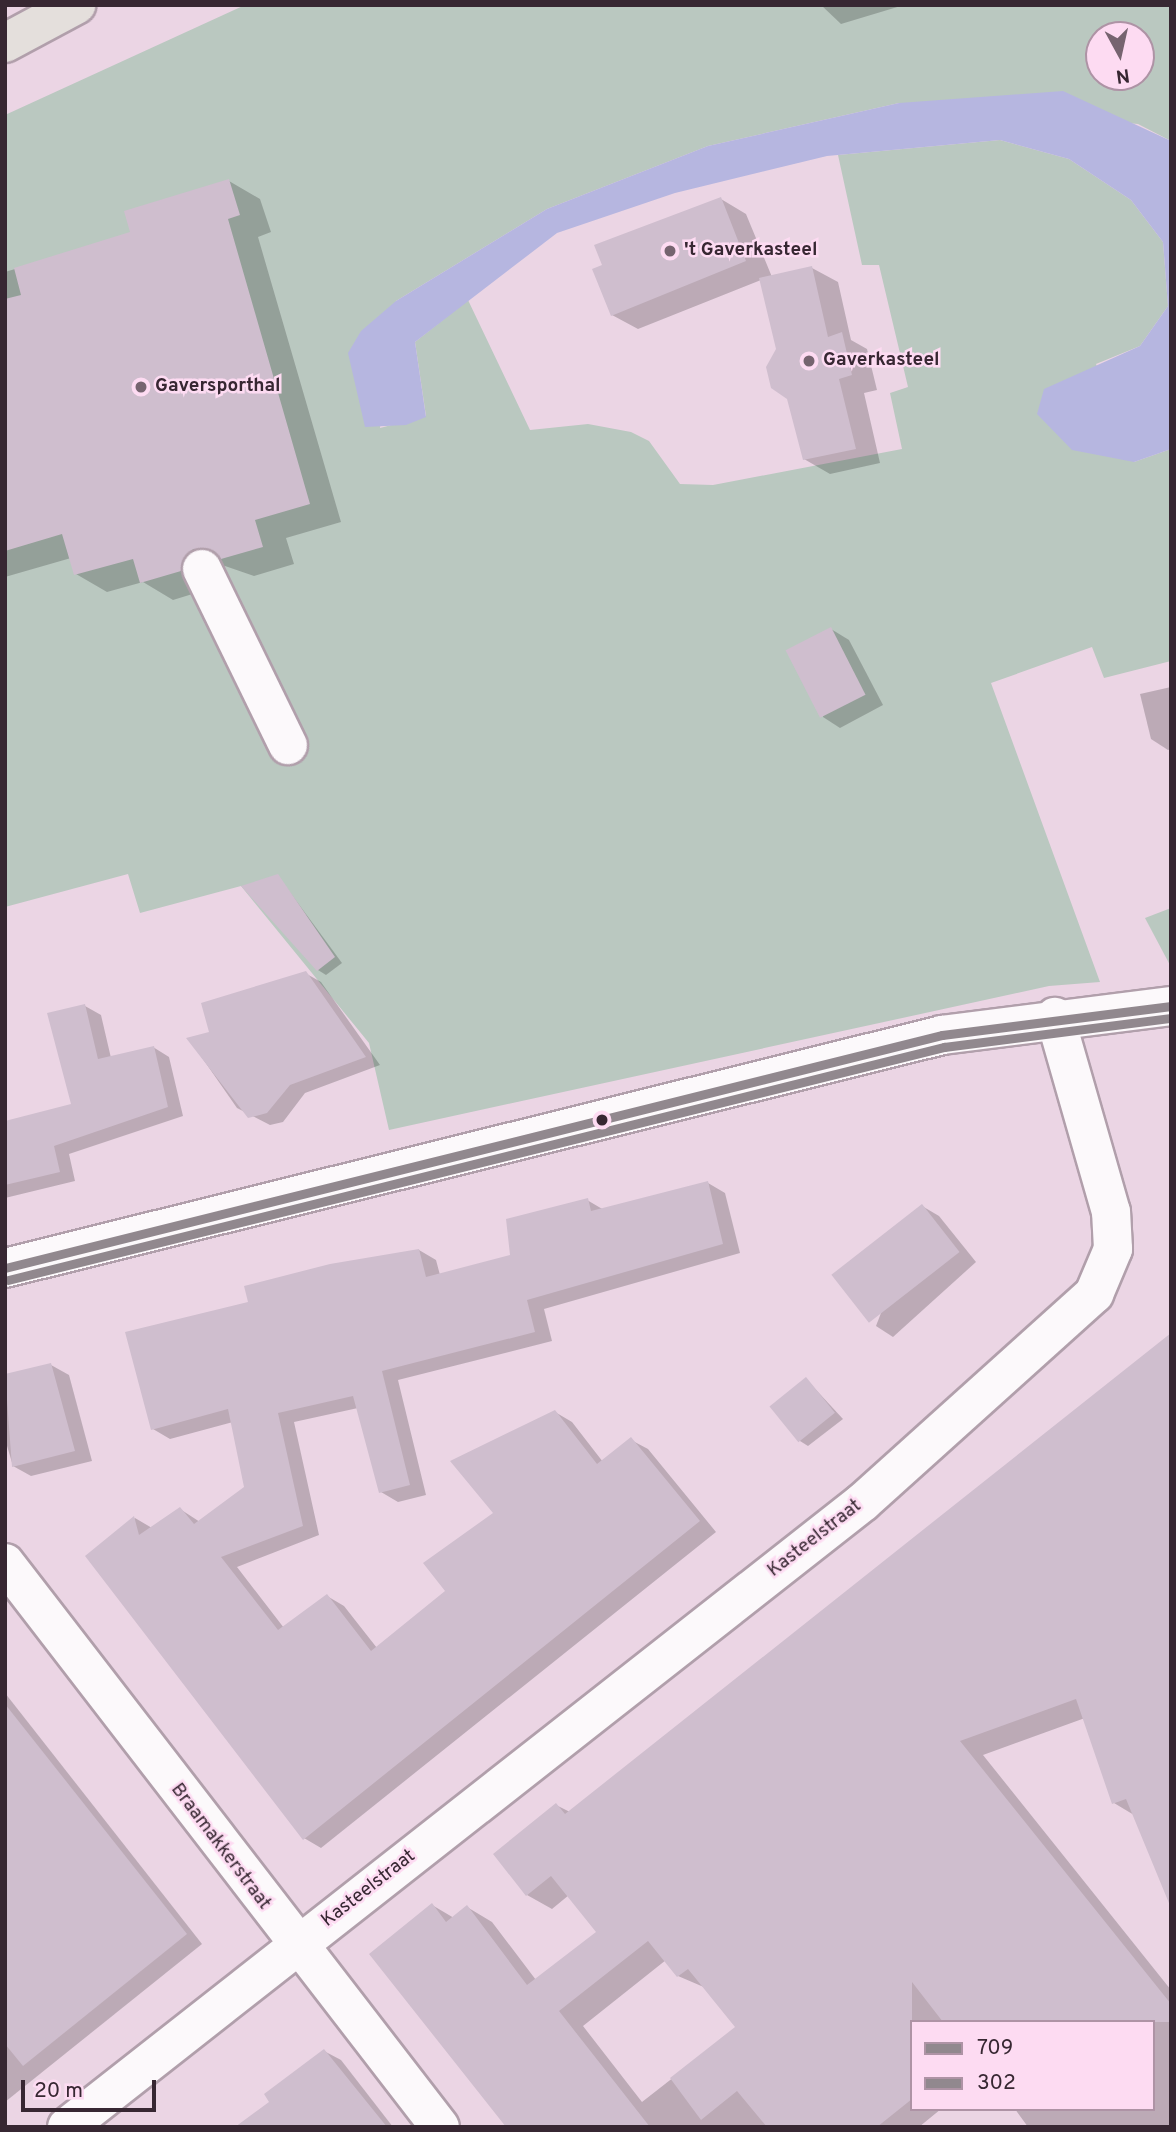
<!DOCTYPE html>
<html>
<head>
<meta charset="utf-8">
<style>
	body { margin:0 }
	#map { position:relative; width:1176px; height:2132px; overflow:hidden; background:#ebd5e4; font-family:Overpass,sans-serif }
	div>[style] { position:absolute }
	.green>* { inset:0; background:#bac8c0 }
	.water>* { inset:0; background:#b6b6e0 }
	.shadow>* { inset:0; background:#0003 }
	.building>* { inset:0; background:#cfbece; transform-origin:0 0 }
	.roads { filter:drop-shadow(2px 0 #b19fab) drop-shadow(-2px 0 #b19fab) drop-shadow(0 2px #b19fab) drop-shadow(0 -2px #b19fab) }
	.minor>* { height:38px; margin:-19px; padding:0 19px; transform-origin:19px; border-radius:19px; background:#fcf9fb }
	.major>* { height:38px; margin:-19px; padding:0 19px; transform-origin:19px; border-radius:19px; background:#e4dfdc }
	.bus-1>* { height:9px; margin:-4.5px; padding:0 4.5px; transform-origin:4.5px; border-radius:4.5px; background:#91888e }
	.bus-2>* { height:9px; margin:-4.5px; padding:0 4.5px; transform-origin:4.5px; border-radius:4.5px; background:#91888e }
	.dots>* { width:19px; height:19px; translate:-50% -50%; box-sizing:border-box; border:4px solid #fddbf2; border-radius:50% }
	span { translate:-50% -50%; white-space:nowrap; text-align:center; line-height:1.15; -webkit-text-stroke:5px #fddbf2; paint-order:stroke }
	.poi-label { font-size:19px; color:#372732; font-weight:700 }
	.left { translate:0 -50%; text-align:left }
	.street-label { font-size:19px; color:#372732 }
	.frame { position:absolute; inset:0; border:7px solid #372732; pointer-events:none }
	.legend { position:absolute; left:910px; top:2020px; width:245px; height:91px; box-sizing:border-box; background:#fddbf2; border:2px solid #ae93a5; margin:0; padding:9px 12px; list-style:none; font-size:21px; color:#372732 }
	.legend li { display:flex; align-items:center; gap:14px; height:35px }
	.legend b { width:35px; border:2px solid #ae93a5 }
	.north { position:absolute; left:1085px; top:21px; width:70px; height:70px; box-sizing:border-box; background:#fddbf2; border:2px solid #ae93a5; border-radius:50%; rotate:172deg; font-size:19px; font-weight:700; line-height:28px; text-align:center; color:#372732 }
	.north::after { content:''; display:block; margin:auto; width:24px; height:32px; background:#766470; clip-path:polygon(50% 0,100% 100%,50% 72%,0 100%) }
	.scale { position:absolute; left:21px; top:2080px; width:135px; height:32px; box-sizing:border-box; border:4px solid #372732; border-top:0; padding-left:9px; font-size:21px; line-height:24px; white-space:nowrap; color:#372732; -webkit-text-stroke:5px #fddbf2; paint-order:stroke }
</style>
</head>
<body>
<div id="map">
	<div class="green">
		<div style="clip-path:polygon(evenodd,245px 5px,1171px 5px,1171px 141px,1138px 124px,899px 103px,708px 146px,547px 209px,396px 301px,380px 428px,426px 416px,415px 342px,468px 300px,530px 430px,588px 424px,631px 432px,649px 441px,680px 484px,713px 485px,902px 449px,890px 393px,908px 387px,879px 265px,862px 265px,838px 155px,1000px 140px,1069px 159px,1131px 200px,1163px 242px,1168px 306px,1140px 346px,1096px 364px,1134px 462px,1171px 449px,1171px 661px,1104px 678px,1092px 647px,991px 683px,1100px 982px,1049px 986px,389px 1130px,369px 1043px,241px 886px,140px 913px,128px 874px,5px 907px,5px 115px,245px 5px,1099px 35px,1141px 35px,1141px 77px,1099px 77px,1099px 35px)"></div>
		<div style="clip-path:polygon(1171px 908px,1171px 967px,1145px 918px)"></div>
	</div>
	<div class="water">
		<div style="clip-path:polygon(1063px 91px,1171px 141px,1171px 449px,1134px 462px,1072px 450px,1037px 414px,1044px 389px,1140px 346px,1168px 306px,1163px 242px,1131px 200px,1069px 159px,1000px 140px,827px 156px,675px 193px,557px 233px,415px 342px,426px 417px,406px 425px,365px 427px,348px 353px,361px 331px,396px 301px,547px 209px,708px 146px,899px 103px)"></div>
	</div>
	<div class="shadow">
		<div style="clip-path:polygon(821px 5px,904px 5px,841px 24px)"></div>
		<div style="clip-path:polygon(229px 181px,260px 199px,271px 232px,258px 237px,341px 522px,286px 538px,294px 564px,254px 576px,225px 566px,212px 588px,173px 600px,143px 582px,107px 592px,76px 574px,71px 558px,5px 577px,5px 272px,132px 234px)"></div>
		<div style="clip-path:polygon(721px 199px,746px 214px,772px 277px,812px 268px,838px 282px,851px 340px,867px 349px,877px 390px,864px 393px,880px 463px,830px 474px,804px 459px,761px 280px,638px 329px,612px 315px)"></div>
		<div style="clip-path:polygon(831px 629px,849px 640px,883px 705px,840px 728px,823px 717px)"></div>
		<div style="clip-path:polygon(1171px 687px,1171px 749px,1168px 750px,1151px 739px,1140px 694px)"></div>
		<div style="clip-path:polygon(278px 876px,342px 963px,326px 975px,318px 970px)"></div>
		<div style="clip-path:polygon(305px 973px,321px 982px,380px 1065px,305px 1093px,283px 1122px,270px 1125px,237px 1108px,189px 1039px,211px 1033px)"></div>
		<div style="clip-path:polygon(85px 1006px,101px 1015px,111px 1058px,153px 1047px,169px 1057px,183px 1116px,69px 1154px,75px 1181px,5px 1198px,5px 1123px,73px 1105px)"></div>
		<div style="clip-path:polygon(708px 1183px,725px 1193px,740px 1253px,544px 1309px,552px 1341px,398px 1380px,426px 1495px,398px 1502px,381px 1492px,358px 1408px,294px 1422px,319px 1535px,237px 1567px,284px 1628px,327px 1596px,344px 1606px,377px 1648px,447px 1591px,555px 1412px,572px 1422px,603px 1462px,631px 1440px,648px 1449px,716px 1532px,321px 1848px,304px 1838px,87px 1557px,135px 1518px,152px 1528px,180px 1509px,200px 1522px,246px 1487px,233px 1422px,170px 1439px,153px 1429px,250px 1303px,419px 1250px,436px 1260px,440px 1275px,511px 1257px,587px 1200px,604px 1210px)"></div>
		<div style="clip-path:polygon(922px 1206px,939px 1216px,976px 1262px,893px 1337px,876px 1326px)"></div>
		<div style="clip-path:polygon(evenodd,1171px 1336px,1171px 1900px,1134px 1815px,1114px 1803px,1085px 1718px,983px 1755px,1171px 1990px,1171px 2127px,1028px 2127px,1015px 2109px,1153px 2109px,1153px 2022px,912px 2022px,912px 2109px,941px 2109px,919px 2127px,508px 2127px,432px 1905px,454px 1918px,467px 1907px,492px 1922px,536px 1980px,598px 1932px,569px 1895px,552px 1909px,527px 1895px,556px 1805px,570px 1812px,1171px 1336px,666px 1960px,678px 1976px,706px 1988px,738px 2027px,642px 2102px,583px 2026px,666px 1960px)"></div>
		<div style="clip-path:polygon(51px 1365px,69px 1375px,92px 1461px,31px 1476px,13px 1466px,5px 1439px,5px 1375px)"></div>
		<div style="clip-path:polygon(806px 1379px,843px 1419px,808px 1446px,800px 1441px)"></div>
		<div style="clip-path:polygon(5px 1693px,202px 1944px,5px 2102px)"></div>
		<div style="clip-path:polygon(324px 2051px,341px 2060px,393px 2127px,245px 2127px)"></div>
	</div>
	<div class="building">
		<div style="clip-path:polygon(229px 179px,240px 215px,228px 219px,310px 504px,255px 520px,263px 547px,221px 559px,214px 551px,193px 549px,181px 571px,140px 583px,133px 559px,74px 575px,62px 534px,5px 551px,5px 299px,21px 295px,14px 268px,130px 232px,124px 211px)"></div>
		<div style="clip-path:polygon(721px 197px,746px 261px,611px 316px,592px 269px,602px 265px,594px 245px)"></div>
		<div style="clip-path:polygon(812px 266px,828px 337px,842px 332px,852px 375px,839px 379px,856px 449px,803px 460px,787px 399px,771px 388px,766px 367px,776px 349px,759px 278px)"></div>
		<div style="left:831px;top:627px;width:76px;height:51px;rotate:63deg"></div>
		<div style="clip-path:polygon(278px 874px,335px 957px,317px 971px,241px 886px)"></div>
		<div style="clip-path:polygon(306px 971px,366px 1057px,290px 1085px,267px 1113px,248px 1118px,186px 1038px,209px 1032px,201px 1003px)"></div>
		<div style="clip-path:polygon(85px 1004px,98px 1059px,154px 1046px,168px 1107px,54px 1146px,60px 1172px,5px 1185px,5px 1121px,71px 1104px,47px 1013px)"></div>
		<div style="clip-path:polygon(708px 1181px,723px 1244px,527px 1300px,535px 1332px,382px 1371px,410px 1485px,379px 1493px,353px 1396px,278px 1413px,303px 1526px,221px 1557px,278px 1630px,327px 1594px,371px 1651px,445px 1591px,423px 1563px,493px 1513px,450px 1461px,555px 1410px,597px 1464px,631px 1437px,700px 1521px,303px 1840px,85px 1556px,134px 1516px,139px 1535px,180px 1507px,194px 1524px,244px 1487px,228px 1409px,151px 1430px,125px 1332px,248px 1302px,244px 1286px,330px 1264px,419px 1249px,426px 1277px,510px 1255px,506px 1219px,588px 1198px,591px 1211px)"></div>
		<div style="left:922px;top:1204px;width:61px;height:115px;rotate:52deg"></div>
		<div style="clip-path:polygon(1171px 1333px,1171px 1908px,1126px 1799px,1112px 1804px,1076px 1699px,960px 1741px,1171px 2004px,1171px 2022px,943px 2022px,912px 1982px,912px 2099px,877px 2127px,767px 2127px,737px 2091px,701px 2120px,670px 2078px,735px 2027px,688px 1969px,677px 1977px,648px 1941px,559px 2011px,650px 2127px,506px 2127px,369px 1954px,432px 1903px,446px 1922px,467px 1905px,527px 1985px,596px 1932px,551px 1876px,526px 1896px,493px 1854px,556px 1803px,565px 1814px)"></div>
		<div style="clip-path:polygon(51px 1363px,75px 1451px,12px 1467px,5px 1374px)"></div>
		<div style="left:806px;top:1377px;width:46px;height:47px;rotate:51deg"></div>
		<div style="clip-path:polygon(5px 1704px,187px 1934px,23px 2066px,5px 2044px)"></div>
		<div style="clip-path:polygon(324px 2049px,387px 2127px,235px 2127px,269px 2102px,264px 2094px)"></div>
	</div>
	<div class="roads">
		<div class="minor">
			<div style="left:202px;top:569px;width:196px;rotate:64deg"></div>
			<div style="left:5px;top:1268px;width:966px;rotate:-13.96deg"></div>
			<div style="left:942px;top:1035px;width:231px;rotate:-7.2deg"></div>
			<div style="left:5px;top:1563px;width:712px;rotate:52.36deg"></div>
			<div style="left:67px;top:2127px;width:1012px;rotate:-38.14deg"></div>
			<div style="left:863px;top:1502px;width:311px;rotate:-42deg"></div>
			<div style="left:1094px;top:1294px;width:49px;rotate:-67.1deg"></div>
			<div style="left:1113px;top:1249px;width:37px;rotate:-93deg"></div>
			<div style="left:1111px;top:1212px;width:203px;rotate:-106deg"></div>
		</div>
		<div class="major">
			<div style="left:5px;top:43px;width:81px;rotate:-28.2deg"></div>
		</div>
	</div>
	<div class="bus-1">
		<div style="left:5px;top:1268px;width:966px;rotate:-13.96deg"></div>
		<div style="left:942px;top:1035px;width:231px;rotate:-7.2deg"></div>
	</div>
	<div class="bus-2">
		<div style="left:8px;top:1280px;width:965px;rotate:-13.98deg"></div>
		<div style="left:944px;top:1047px;width:229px;rotate:-7.3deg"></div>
	</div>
	<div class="dots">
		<div style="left:670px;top:251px;background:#766470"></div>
		<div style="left:809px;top:361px;background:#766470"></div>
		<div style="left:141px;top:387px;background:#766470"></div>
		<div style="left:602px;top:1120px;background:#372732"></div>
	</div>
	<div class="poi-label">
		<span class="left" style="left:684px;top:251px">'t Gaverkasteel</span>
		<span class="left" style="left:823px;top:361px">Gaverkasteel</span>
		<span class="left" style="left:155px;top:387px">Gaversporthal</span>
	</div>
	<div class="street-label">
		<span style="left:815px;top:1539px;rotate:-38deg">Kasteelstraat</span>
		<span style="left:220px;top:1847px;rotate:53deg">Braamakkerstraat</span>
		<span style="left:369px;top:1889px;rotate:-38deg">Kasteelstraat</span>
	</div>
	<div class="frame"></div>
	<ul class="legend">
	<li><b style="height:9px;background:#91888e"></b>709</li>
	<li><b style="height:9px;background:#91888e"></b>302</li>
	</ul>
	<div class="north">N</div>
	<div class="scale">20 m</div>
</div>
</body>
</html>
